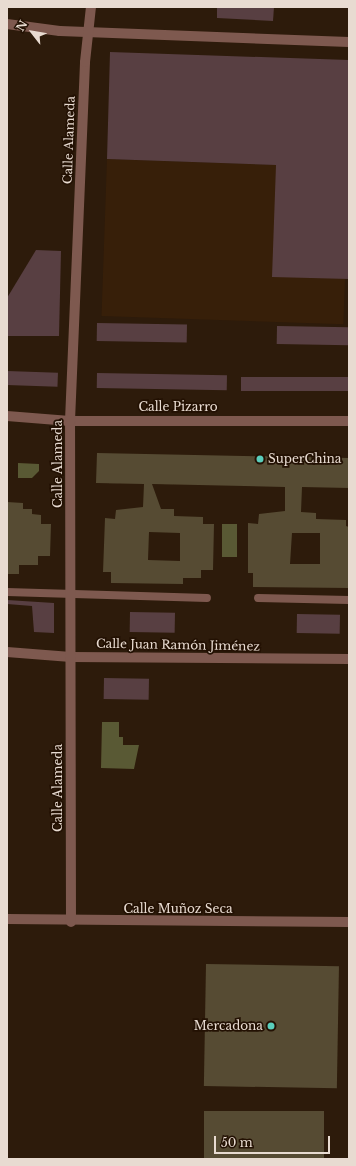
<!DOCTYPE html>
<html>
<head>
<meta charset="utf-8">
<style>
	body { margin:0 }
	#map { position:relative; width:356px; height:1166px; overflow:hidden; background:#2d1b0b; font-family:"Libre Baskerville",serif }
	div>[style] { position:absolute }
	.built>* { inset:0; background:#371f09; transform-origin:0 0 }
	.green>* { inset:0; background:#583f42; transform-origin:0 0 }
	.water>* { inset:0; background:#595934; transform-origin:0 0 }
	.building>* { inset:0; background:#564b33; transform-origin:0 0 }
	.lane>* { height:8px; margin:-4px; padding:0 4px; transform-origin:4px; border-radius:4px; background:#7e594f }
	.street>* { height:10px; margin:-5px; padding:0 5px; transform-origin:5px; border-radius:5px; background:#7e594f }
	.dots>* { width:11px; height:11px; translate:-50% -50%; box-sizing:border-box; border:2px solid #231103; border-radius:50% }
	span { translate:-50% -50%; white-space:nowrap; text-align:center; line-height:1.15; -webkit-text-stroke:3.5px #231103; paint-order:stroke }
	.street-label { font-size:12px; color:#e8dbd1 }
	.poi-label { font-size:12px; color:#e8dbd1 }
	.left { translate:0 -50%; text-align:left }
	.right { translate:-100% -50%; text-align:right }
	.frame { position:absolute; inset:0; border:8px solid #e8dbd1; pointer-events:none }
	.north { position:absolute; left:12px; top:12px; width:40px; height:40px; -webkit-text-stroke:3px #231103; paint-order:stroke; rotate:301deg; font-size:11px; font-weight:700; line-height:16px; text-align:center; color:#e8dbd1 }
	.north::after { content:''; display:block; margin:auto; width:14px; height:18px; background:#e8dbd1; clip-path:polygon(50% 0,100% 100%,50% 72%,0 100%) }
	.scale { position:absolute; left:214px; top:1136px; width:116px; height:18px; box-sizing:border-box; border:2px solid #e8dbd1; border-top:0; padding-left:5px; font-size:12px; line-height:14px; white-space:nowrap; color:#e8dbd1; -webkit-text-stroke:3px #231103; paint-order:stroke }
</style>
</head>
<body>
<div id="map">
	<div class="built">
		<div style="left:107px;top:159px;width:242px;height:157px;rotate:2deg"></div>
	</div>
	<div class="green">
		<div style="clip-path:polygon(217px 7px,274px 7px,273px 21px,217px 18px)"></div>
		<div style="clip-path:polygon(110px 52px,349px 60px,349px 279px,272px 277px,276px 165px,107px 159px)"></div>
		<div style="clip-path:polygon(36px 250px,61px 251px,59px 336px,7px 336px,7px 298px)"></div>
		<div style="left:97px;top:323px;width:90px;height:18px;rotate:1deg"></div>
		<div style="left:277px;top:326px;width:72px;height:18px;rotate:1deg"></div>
		<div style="left:7px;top:371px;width:51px;height:14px;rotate:2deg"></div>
		<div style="left:97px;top:373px;width:130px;height:15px;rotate:1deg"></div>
		<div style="left:241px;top:377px;width:108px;height:14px"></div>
		<div style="clip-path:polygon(7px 600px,54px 603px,54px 633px,34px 632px,32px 606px,7px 604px)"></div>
		<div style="left:130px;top:612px;width:45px;height:20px;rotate:1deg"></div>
		<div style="left:297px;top:614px;width:43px;height:19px;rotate:1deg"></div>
		<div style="left:104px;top:678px;width:45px;height:21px;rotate:1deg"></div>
	</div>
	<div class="water">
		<div style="clip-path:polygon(18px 463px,39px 464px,39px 471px,32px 478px,18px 478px)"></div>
		<div style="left:222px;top:524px;width:15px;height:33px"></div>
		<div style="clip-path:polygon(102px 722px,119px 722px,119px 737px,123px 737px,123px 745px,139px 745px,134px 769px,101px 768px)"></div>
	</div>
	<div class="building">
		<div style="clip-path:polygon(evenodd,97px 453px,349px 458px,349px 488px,302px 487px,301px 512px,316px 513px,316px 519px,346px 520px,346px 526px,349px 527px,349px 588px,253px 587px,253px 573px,248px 573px,248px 523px,258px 524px,259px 514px,285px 511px,285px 487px,152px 484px,161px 509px,174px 509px,174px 516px,203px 517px,203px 524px,214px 524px,213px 570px,201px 570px,201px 578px,183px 578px,183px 584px,111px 583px,111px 572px,103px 572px,105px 518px,115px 519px,116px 510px,143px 507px,144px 484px,96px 483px,97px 453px,149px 532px,180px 533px,180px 561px,148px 560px,149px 532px,97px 453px,292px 533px,320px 533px,320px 564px,290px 564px,292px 533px)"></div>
		<div style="clip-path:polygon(7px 502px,23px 503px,23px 509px,32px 509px,32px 514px,41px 515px,41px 524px,51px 524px,50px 556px,38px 556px,38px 565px,19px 565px,19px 574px,7px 574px)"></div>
		<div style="left:206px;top:964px;width:133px;height:122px;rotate:1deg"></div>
		<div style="left:204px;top:1111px;width:120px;height:48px"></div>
	</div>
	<div class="lane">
		<div style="left:7px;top:592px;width:200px;rotate:1.7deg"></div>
		<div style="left:258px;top:598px;width:91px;rotate:1.3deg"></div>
	</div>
	<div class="street">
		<div style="left:7px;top:24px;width:53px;rotate:7.5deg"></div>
		<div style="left:60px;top:31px;width:289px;rotate:2.2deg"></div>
		<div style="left:7px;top:416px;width:63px;rotate:4.5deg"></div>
		<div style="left:70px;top:421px;width:279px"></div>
		<div style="left:7px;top:652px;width:64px;rotate:4.5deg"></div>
		<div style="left:71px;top:657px;width:278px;rotate:0.4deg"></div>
		<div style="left:7px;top:919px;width:342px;rotate:0.5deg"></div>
		<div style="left:71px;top:922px;width:501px;rotate:-90.11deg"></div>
		<div style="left:70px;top:421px;width:359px;rotate:-87.6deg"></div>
		<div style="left:85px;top:62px;width:55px;rotate:-83.8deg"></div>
	</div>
	<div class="dots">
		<div style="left:260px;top:459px;background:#5acebc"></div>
		<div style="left:271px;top:1026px;background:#5acebc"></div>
	</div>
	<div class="street-label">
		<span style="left:69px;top:140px;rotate:-88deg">Calle Alameda</span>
		<span style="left:178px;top:407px">Calle Pizarro</span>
		<span style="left:58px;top:464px;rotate:-90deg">Calle Alameda</span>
		<span style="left:178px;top:645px;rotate:1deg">Calle Juan Ramón Jiménez</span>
		<span style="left:58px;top:788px;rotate:-90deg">Calle Alameda</span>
		<span style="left:178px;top:909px">Calle Muñoz Seca</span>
	</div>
	<div class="poi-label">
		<span class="left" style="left:268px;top:459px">SuperChina</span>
		<span class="right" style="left:263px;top:1026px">Mercadona</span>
	</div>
	<div class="frame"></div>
	<div class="north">N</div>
	<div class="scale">50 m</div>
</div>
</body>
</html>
